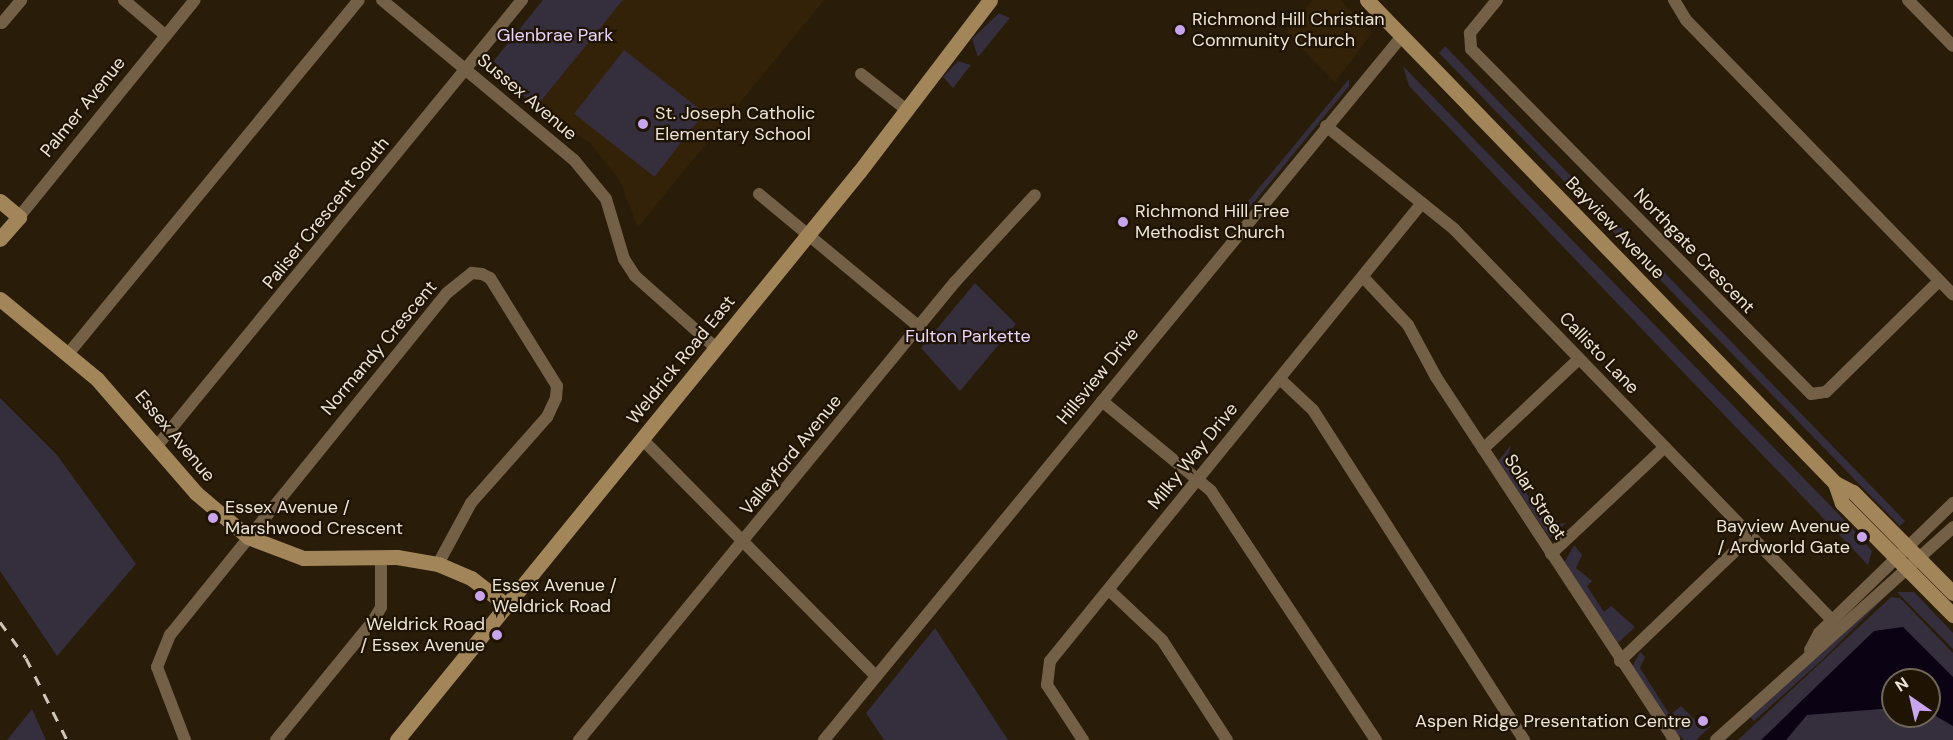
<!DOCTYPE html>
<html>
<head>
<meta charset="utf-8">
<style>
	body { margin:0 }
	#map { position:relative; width:1953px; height:740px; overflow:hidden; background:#291d0a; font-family:"DM Sans",sans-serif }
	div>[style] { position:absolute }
	.built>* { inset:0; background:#332208 }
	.green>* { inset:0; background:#352e3d; transform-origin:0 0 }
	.water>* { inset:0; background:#0b0314 }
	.street>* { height:12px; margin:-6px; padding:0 6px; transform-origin:6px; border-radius:6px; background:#736046 }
	.secondary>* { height:15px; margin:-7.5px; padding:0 7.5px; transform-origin:7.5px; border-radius:7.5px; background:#a3855a }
	.rail>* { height:3px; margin-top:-1.5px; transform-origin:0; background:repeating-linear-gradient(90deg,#cfc6b9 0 10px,transparent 0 20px) }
	.dots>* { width:16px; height:16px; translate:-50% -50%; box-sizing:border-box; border:3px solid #1f1303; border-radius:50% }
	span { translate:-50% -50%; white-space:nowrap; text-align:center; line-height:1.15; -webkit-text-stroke:4.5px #1f1303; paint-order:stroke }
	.poi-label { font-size:18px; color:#ede5d9 }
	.left { translate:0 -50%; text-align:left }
	.right { translate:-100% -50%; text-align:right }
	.park-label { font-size:18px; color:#e8d5fd }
	.street-label { font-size:18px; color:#ede5d9 }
	.north { position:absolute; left:1881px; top:668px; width:60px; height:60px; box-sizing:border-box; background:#1f1303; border:2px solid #716759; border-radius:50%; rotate:326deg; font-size:16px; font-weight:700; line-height:24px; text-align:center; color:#ede5d9 }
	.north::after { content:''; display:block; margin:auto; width:21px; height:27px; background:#c9a5ee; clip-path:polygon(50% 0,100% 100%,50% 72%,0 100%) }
</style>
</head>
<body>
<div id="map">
	<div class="built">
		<div style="clip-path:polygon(623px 0,824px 0,638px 227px,619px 179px,590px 143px,537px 106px)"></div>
		<div style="clip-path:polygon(1313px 0,1340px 0,1372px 33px,1335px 82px,1286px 32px)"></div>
	</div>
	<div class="green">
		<div style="clip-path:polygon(543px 0,623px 0,537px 106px,487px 69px)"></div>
		<div style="clip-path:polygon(999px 13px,1010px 18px,978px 57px,972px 39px)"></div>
		<div style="clip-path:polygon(1445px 46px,1905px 521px,1900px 526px,1439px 53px)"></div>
		<div style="left:624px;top:50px;width:102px;height:81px;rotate:38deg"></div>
		<div style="clip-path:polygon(958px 61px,971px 65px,953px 88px,943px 77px)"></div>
		<div style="clip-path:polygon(1403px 66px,1852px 528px,1872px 551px,1868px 565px,1409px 86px)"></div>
		<div style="clip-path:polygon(1349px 79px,1349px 86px,1242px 217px,1235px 217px)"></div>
		<div style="clip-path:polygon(975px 283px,1016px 324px,960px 391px,921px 348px)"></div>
		<div style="clip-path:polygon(0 398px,57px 455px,136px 564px,57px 656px,0 571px)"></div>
		<div style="clip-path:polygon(1511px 445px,1507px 458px,1530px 475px,1520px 483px,1536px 508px,1540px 504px,1559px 524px,1566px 523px,1550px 538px,1498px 461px)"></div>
		<div style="clip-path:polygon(1574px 545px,1582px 555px,1576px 568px,1592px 581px,1587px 586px,1604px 612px,1611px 606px,1635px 627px,1618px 643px,1564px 563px)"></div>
		<div style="clip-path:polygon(1894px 588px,1822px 660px,1754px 721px,1750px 717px)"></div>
		<div style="clip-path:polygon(1897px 592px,1914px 592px,1953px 633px,1953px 649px)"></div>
		<div style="clip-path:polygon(evenodd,1891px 597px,1900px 598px,1953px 653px,1953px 740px,1738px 740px,1891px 597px,1893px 680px,1929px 680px,1929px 716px,1893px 716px,1893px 680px)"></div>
		<div style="clip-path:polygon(935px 628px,1008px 740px,884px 740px,866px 713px)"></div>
		<div style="clip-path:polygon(1640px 652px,1645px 657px,1640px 668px,1670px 715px,1681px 706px,1699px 724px,1711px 726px,1696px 740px,1684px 740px,1671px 727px,1632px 667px)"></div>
		<div style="clip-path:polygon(32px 709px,46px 740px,7px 740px)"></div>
	</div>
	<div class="water">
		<div style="clip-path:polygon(1903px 627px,1953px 677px,1953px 726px,1929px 712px,1929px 680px,1893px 680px,1893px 708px,1807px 715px,1786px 740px,1761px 740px,1874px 631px)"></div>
	</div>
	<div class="street">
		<div style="left:124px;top:0;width:55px;rotate:40.6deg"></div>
		<div style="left:382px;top:0;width:250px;rotate:39.8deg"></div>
		<div style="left:574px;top:160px;width:50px;rotate:50.6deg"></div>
		<div style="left:606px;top:199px;width:63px;rotate:73.3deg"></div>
		<div style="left:624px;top:259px;width:20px;rotate:57deg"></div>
		<div style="left:635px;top:276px;width:108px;rotate:41.6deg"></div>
		<div style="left:1497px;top:0;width:43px;rotate:129.3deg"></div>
		<div style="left:1470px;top:33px;width:16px;rotate:86deg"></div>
		<div style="left:1471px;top:49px;width:484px;rotate:45.4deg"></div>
		<div style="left:1811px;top:394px;width:15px;rotate:-8deg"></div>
		<div style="left:1826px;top:392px;width:158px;rotate:-44.5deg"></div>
		<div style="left:1674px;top:0;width:23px;rotate:59deg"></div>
		<div style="left:1686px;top:20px;width:383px;rotate:45.8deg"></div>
		<div style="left:1908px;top:0;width:64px;rotate:45.6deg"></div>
		<div style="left:2px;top:23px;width:30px;rotate:-50deg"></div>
		<div style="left:861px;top:74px;width:60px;rotate:38.2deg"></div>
		<div style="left:1326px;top:126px;width:164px;rotate:38.8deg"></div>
		<div style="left:1454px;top:229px;width:544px;rotate:45.97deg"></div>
		<div style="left:759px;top:194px;width:207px;rotate:39.7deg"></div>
		<div style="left:19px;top:217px;width:279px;rotate:-51deg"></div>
		<div style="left:1363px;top:277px;width:66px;rotate:46.8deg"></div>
		<div style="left:1408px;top:325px;width:59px;rotate:61.7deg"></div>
		<div style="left:1436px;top:377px;width:434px;rotate:56.7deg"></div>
		<div style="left:68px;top:354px;width:458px;rotate:-50.6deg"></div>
		<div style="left:1280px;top:379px;width:45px;rotate:43.2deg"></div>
		<div style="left:1313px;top:410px;width:392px;rotate:57.4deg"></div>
		<div style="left:1102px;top:401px;width:141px;rotate:39.5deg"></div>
		<div style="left:1211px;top:491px;width:299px;rotate:56.5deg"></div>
		<div style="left:642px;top:439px;width:333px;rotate:45.4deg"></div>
		<div style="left:156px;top:447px;width:578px;rotate:-50.69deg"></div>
		<div style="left:1483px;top:449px;width:132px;rotate:-43.2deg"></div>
		<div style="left:1551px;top:554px;width:156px;rotate:-43.2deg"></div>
		<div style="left:1109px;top:590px;width:73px;rotate:43.3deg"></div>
		<div style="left:1162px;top:640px;width:119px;rotate:57deg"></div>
		<div style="left:1810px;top:650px;width:19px;rotate:-62deg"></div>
		<div style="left:1819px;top:633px;width:187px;rotate:-44.1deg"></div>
		<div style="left:1620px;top:661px;width:181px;rotate:-43.7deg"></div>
		<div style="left:185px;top:740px;width:78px;rotate:-111deg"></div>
		<div style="left:157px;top:667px;width:35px;rotate:-68deg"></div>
		<div style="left:170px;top:635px;width:440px;rotate:-51deg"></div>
		<div style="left:447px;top:293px;width:32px;rotate:-39deg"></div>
		<div style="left:472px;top:273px;width:10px;rotate:6deg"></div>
		<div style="left:482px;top:274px;width:9px;rotate:27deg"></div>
		<div style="left:490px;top:278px;width:127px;rotate:58.2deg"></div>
		<div style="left:557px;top:386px;width:12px;rotate:95deg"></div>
		<div style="left:556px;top:398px;width:21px;rotate:115deg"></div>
		<div style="left:547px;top:417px;width:115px;rotate:131.5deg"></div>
		<div style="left:471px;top:503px;width:69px;rotate:118.4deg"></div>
		<div style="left:276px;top:740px;width:154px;rotate:-50.8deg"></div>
		<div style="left:373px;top:621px;width:16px;rotate:-60deg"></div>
		<div style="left:381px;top:607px;width:49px;rotate:-90deg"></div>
		<div style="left:579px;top:740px;width:593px;rotate:-50.62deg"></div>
		<div style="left:955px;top:282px;width:118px;rotate:-47.4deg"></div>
		<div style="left:824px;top:740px;width:911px;rotate:-50.61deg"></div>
		<div style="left:1083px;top:740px;width:66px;rotate:-123.2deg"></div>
		<div style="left:1047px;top:685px;width:24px;rotate:-83deg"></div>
		<div style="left:1050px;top:661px;width:590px;rotate:-50.92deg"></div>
		<div style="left:1716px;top:740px;width:319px;rotate:-41.9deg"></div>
	</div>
	<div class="secondary">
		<div style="left:1367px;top:0;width:673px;rotate:45.9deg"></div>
		<div style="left:1835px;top:483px;width:20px;rotate:27deg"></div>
		<div style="left:1853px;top:492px;width:142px;rotate:45.3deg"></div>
		<div style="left:0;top:201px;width:25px;rotate:40deg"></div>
		<div style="left:19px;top:217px;width:29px;rotate:131deg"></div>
		<div style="left:0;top:299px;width:126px;rotate:39.5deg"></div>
		<div style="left:97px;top:379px;width:151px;rotate:49deg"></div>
		<div style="left:196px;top:493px;width:68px;rotate:40.2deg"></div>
		<div style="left:248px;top:537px;width:59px;rotate:20.9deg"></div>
		<div style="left:303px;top:558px;width:94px;rotate:-0.6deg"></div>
		<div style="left:397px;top:557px;width:42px;rotate:9.7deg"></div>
		<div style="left:438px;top:564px;width:36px;rotate:23deg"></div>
		<div style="left:471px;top:578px;width:44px;rotate:37.6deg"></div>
		<div style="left:1835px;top:483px;width:21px;rotate:71deg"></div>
		<div style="left:1842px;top:503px;width:158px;rotate:45.3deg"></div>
		<div style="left:397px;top:740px;width:732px;rotate:-50.88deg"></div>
		<div style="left:859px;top:172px;width:216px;rotate:-52.7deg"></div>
	</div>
	<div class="rail">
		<div style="left:0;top:622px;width:44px;rotate:54.2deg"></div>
		<div style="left:26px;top:658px;width:92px;rotate:63.4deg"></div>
	</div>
	<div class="dots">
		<div style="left:1180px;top:30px;background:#c9a5ee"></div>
		<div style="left:643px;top:124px;background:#c9a5ee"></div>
		<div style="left:1123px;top:222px;background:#c9a5ee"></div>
		<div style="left:213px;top:518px;background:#c9a5ee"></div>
		<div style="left:1862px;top:537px;background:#c9a5ee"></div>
		<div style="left:480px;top:596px;background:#c9a5ee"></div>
		<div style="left:497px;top:635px;background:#c9a5ee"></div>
		<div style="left:1703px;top:721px;background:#c9a5ee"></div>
	</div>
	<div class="poi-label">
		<span class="left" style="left:1192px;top:30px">Richmond Hill Christian<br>Community Church</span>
		<span class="left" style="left:655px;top:124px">St. Joseph Catholic<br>Elementary School</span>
		<span class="left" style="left:1135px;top:222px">Richmond Hill Free<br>Methodist Church</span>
		<span class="left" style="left:225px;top:518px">Essex Avenue /<br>Marshwood Crescent</span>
		<span class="right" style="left:1850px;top:537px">Bayview Avenue<br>/ Ardworld Gate</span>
		<span class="left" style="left:492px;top:596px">Essex Avenue /<br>Weldrick Road</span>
		<span class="right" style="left:485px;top:635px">Weldrick Road<br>/ Essex Avenue</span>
		<span class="right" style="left:1691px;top:721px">Aspen Ridge Presentation Centre</span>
	</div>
	<div class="park-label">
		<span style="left:555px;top:35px">Glenbrae Park</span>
		<span style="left:968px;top:336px">Fulton Parkette</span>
	</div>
	<div class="street-label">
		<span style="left:527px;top:97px;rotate:40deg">Sussex Avenue</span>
		<span style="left:83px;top:107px;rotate:-51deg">Palmer Avenue</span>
		<span style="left:326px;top:213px;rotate:-51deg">Paliser Crescent South</span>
		<span style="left:1615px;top:228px;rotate:46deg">Bayview Avenue</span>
		<span style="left:1694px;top:251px;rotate:46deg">Northgate Crescent</span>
		<span style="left:379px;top:348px;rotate:-50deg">Normandy Crescent</span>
		<span style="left:1599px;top:353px;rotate:46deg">Callisto Lane</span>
		<span style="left:681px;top:360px;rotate:-51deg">Weldrick Road East</span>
		<span style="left:1098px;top:376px;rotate:-51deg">Hillsview Drive</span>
		<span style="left:175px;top:436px;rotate:50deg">Essex Avenue</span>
		<span style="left:791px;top:455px;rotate:-51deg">Valleyford Avenue</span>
		<span style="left:1193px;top:456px;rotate:-51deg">Milky Way Drive</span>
		<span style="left:1535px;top:497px;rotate:57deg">Solar Street</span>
	</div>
	<div class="north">N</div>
</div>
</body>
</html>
